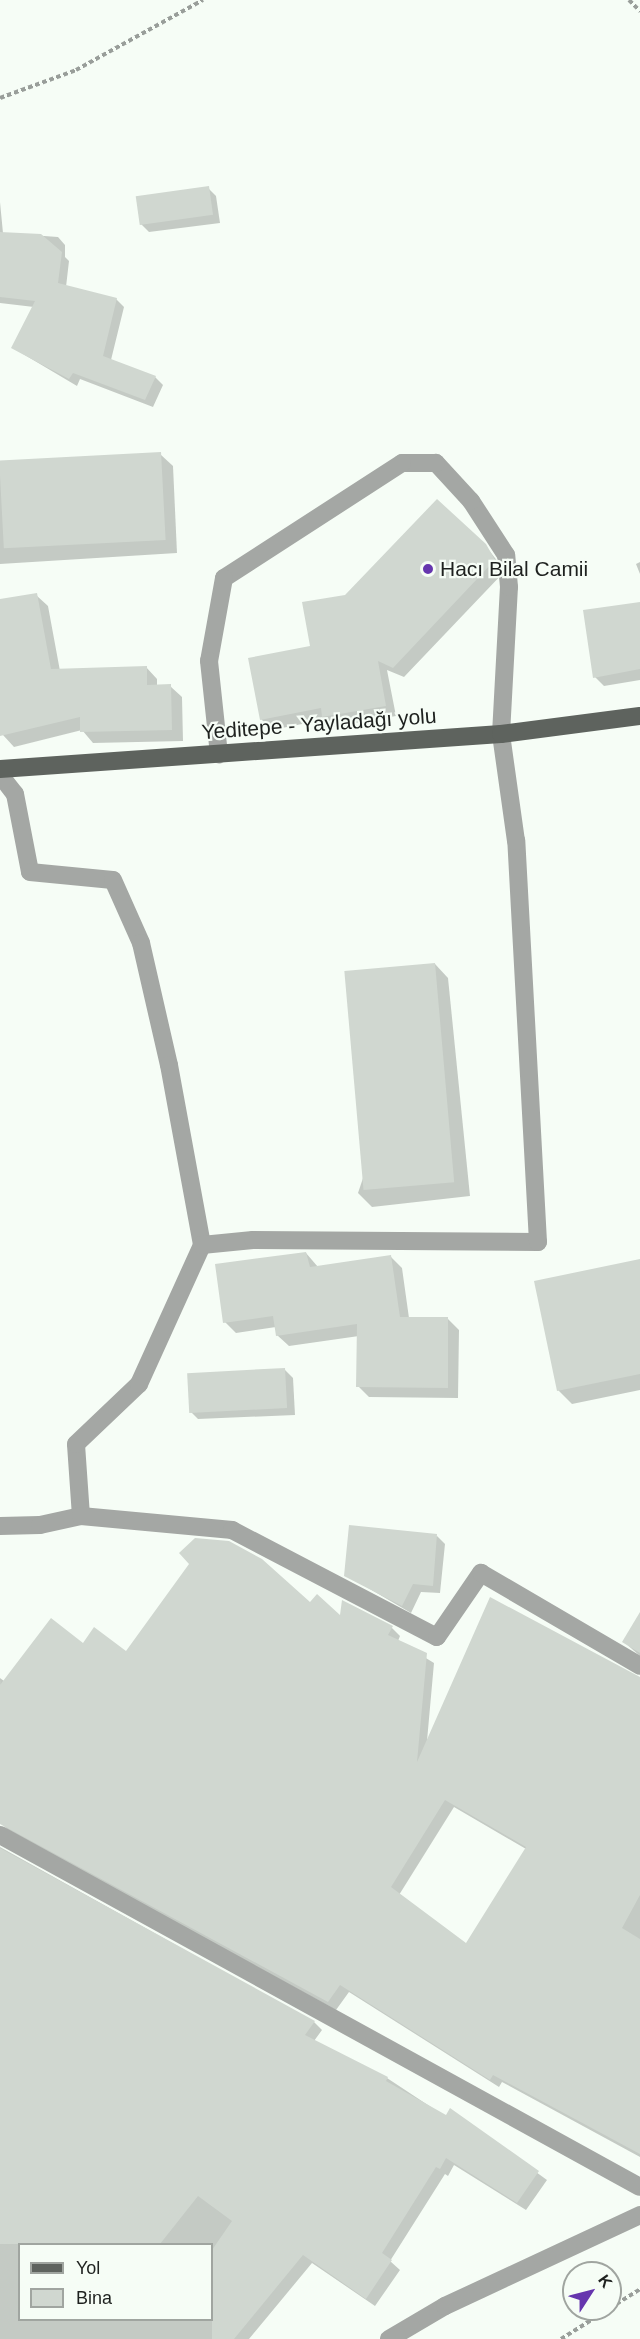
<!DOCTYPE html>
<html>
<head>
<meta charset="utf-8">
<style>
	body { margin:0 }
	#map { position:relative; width:640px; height:2339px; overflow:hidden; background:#f6fdf6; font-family:Helvetica,sans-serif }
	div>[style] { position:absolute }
	.shadow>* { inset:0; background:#0003 }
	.building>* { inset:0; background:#d0d7d0; transform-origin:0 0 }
	.path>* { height:4px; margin-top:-2px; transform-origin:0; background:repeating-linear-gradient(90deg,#999e9a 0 4.5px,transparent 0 7.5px) }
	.minor>* { height:18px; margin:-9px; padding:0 9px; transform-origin:9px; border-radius:9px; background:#a4a7a4 }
	.major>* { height:18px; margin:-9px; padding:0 9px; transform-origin:9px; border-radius:9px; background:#5e635e }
	.dots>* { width:16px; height:16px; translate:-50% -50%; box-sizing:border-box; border:3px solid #f6fdf6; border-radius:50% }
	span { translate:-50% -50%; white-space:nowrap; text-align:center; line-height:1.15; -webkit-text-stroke:4.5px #f6fdf6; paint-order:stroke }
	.poi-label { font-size:21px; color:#1e211f }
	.left { translate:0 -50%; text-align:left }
	.street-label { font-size:21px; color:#1e211f }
	.legend { position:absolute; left:18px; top:2243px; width:195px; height:78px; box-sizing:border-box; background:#f6fdf6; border:2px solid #a0a5a0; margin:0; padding:8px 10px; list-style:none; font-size:18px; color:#1e211f }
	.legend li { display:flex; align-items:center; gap:12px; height:30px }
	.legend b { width:30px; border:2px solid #a0a5a0 }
	.north { position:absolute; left:562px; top:2261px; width:60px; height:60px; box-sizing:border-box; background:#f6fdf6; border:2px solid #a0a5a0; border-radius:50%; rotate:54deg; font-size:16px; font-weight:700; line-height:24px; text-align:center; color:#1e211f }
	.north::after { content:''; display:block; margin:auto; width:21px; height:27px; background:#6636ae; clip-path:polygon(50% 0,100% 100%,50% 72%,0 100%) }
</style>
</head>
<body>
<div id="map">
	<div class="shadow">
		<div style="clip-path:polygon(208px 188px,216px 196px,220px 223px,149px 232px,141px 224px)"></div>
		<div style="clip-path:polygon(0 202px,3px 233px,58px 237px,65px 245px,65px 257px,69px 261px,66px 287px,116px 299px,124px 307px,111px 360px,155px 377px,163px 385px,153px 407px,80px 379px,77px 386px,13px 348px,34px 307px,0 303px)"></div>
		<div style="clip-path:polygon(160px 454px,173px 466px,177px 553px,0 564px,0 470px)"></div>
		<div style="clip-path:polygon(485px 545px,505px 571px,404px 677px,387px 670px,396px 716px,334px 727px,327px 719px,272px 730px,261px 719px,346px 597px)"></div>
		<div style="clip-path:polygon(640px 562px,640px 574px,636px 564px)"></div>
		<div style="clip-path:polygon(36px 595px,48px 606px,60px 671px,146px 667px,157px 679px,157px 686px,170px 686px,182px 697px,183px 741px,93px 743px,82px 730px,14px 747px,3px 735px,0 723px,0 601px)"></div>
		<div style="clip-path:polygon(640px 604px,640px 680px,604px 686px,595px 677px)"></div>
		<div style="clip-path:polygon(435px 964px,448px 978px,470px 1196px,372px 1207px,358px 1193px)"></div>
		<div style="clip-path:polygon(306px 1253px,318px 1267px,391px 1257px,402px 1268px,409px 1318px,448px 1319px,459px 1330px,458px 1398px,369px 1397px,358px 1386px,359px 1336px,289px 1346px,277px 1335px,276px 1327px,236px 1333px,225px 1322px)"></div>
		<div style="clip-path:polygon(640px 1260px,640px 1390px,572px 1404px,558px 1390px)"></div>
		<div style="clip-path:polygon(285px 1370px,293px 1378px,295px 1415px,198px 1419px,190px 1411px)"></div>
		<div style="clip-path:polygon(437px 1536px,445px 1544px,440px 1593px,421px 1592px,411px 1613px,346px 1575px)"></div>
		<div style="clip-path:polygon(evenodd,310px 1604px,341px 1618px,392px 1628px,400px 1636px,398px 1641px,434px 1663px,427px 1741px,640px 1679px,640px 2157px,502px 2082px,499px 2087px,349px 1992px,336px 2010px,10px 1832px,2px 1824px,0 1678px,4px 1681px,83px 1645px,126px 1653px,310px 1604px,454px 1807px,526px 1849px,466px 1946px,399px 1895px,454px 1807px)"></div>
		<div style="clip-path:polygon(640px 1615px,640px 1656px,624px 1642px)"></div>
		<div style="clip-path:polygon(evenodd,0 1847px,314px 2022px,322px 2030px,314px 2041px,387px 2078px,446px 2117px,450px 2110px,547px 2180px,526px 2210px,454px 2165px,448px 2176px,445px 2174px,390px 2261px,400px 2270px,375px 2306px,312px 2263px,249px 2339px,0 2339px,0 1847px,20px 2244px,212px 2244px,212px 2320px,20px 2320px,20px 2244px)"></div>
	</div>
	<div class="building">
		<div style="left:209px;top:186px;width:29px;height:74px;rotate:82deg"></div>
		<div style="clip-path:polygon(0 232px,41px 234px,62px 252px,58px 283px,117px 298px,103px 356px,156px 376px,145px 400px,73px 373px,69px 379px,11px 348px,35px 301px,0 297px)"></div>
		<div style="left:161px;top:452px;width:88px;height:162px;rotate:87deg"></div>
		<div style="clip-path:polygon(437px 499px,486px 544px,495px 560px,393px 668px,378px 661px,386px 706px,322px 717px,321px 708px,260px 720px,248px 658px,310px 646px,302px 602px,345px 595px)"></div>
		<div style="clip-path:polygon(37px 593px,51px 669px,147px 666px,147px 685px,171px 684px,172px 730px,80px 732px,80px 717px,0 736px,0 599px)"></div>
		<div style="clip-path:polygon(640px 602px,640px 669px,593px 678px,583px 610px)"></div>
		<div style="left:435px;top:963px;width:220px;height:91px;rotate:85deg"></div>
		<div style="clip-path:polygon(306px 1252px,310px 1267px,391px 1255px,400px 1317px,448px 1317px,448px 1388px,356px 1387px,357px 1324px,276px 1336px,273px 1316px,223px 1323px,215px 1264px)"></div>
		<div style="clip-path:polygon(640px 1259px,640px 1374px,557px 1391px,534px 1281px)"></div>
		<div style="left:285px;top:1368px;width:40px;height:98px;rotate:87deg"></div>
		<div style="clip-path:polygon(349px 1525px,437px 1534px,433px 1586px,413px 1584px,402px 1606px,344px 1576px)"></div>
		<div style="clip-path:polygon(evenodd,195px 1538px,229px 1541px,262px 1559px,310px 1602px,317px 1594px,340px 1615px,342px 1600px,393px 1626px,388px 1635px,427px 1653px,417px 1762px,490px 1597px,640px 1677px,640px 1895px,622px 1928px,640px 1939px,640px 2154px,493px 2075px,490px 2080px,340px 1985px,328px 2002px,0 1824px,0 1685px,51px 1618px,83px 1643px,94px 1627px,126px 1651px,189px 1564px,179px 1553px,195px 1538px,445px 1800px,526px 1847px,466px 1943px,391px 1887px,445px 1800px)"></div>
		<div style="clip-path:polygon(640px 1612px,640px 1653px,622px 1642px)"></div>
		<div style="clip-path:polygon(0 1848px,315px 2021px,305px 2035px,388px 2077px,386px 2081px,446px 2115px,450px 2108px,539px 2171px,517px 2203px,446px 2158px,440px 2169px,436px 2167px,382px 2253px,392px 2260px,366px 2299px,303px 2255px,234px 2339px,212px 2339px,212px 2250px,232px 2221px,198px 2196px,160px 2244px,0 2244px)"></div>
	</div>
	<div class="path">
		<div style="left:629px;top:0;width:16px;rotate:45deg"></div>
		<div style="left:0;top:98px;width:81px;rotate:-20.2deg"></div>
		<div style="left:76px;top:70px;width:145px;rotate:-28.9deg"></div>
		<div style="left:610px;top:2308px;width:36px;rotate:-32deg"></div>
		<div style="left:561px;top:2339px;width:57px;rotate:-32deg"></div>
	</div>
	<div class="minor">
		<div style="left:0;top:775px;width:24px;rotate:52deg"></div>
		<div style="left:15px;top:794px;width:79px;rotate:79.1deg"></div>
		<div style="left:30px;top:872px;width:83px;rotate:5.5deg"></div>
		<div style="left:113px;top:880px;width:69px;rotate:66deg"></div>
		<div style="left:141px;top:943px;width:125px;rotate:77.1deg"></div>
		<div style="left:169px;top:1065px;width:183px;rotate:79.6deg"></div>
		<div style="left:81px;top:1516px;width:72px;rotate:-94deg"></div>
		<div style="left:76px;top:1444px;width:87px;rotate:-43.6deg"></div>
		<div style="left:139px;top:1384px;width:153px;rotate:-65.6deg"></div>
		<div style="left:202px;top:1245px;width:51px;rotate:-5.6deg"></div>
		<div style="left:253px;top:1240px;width:285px;rotate:0.4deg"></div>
		<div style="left:538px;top:1242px;width:402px;rotate:-93.1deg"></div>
		<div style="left:516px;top:841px;width:108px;rotate:-98deg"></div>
		<div style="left:501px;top:734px;width:147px;rotate:-86.9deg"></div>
		<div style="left:509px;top:587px;width:32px;rotate:-95deg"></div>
		<div style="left:506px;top:555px;width:64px;rotate:-122.9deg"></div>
		<div style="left:471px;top:501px;width:52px;rotate:-132.6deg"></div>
		<div style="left:436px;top:463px;width:34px;rotate:180deg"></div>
		<div style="left:402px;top:463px;width:212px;rotate:147.1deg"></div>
		<div style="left:224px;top:578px;width:84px;rotate:100.2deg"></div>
		<div style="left:209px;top:661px;width:94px;rotate:83.9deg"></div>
		<div style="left:0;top:1526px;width:40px;rotate:-1.4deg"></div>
		<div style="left:40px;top:1525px;width:42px;rotate:-12.4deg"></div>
		<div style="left:81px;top:1516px;width:152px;rotate:5.3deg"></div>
		<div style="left:232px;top:1530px;width:231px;rotate:27.6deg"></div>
		<div style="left:437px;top:1637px;width:78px;rotate:-55.5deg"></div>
		<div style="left:481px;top:1573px;width:184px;rotate:30.3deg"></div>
		<div style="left:0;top:1835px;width:730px;rotate:28.81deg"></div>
		<div style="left:389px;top:2339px;width:65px;rotate:-30.5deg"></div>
		<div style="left:445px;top:2306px;width:215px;rotate:-25deg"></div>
	</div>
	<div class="major">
		<div style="left:0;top:769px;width:502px;rotate:-4deg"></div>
		<div style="left:501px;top:734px;width:140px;rotate:-7.4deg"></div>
	</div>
	<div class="dots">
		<div style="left:428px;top:569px;background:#6636ae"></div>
	</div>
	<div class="poi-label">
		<span class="left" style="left:440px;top:569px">Hacı Bilal Camii</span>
	</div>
	<div class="street-label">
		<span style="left:319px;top:724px;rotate:-4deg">Yeditepe - Yayladağı yolu</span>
	</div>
	<ul class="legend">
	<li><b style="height:8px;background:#5e635e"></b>Yol</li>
	<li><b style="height:16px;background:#d0d7d0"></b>Bina</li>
	</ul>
	<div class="north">K</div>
</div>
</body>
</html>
